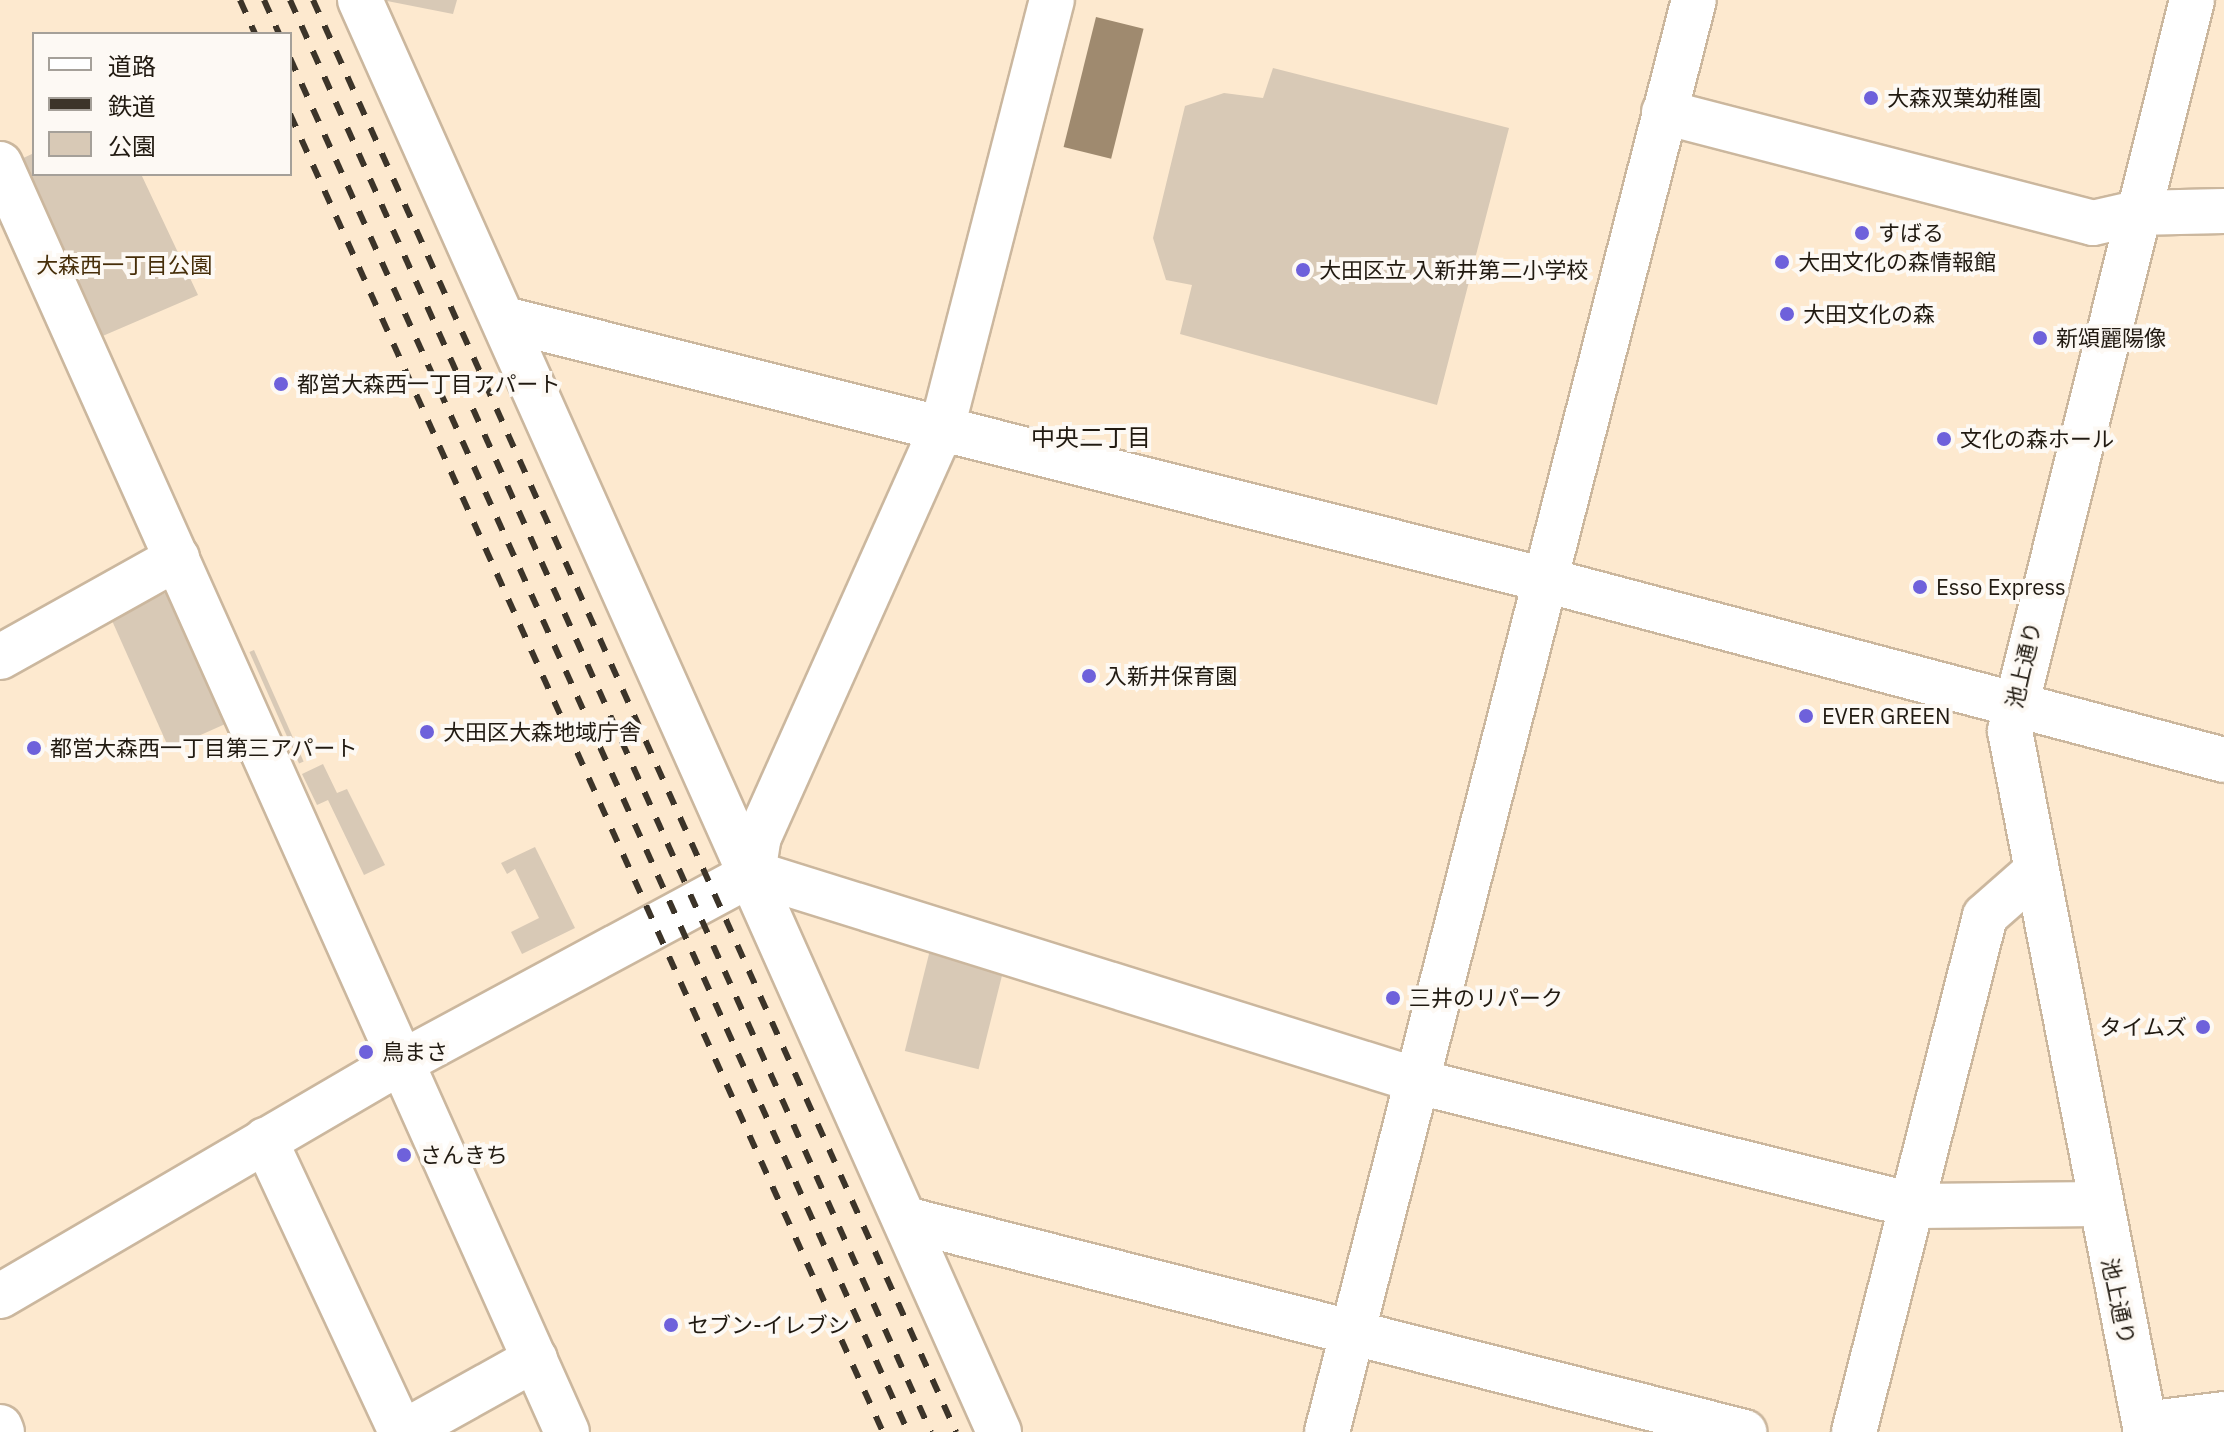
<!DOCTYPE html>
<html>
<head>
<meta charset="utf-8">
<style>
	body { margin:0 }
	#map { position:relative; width:2224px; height:1432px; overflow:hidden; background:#fde9cf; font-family:"IBM Plex Sans","Noto Sans JP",sans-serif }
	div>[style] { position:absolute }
	.green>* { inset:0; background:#d8c9b6; transform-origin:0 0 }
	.water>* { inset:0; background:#9f8a6f; transform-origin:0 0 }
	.roads { filter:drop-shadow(2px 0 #cbb79e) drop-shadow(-2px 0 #cbb79e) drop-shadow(0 2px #cbb79e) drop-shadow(0 -2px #cbb79e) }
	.minor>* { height:44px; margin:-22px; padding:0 22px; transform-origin:22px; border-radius:22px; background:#fff }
	.major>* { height:44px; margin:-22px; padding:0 22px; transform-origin:22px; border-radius:22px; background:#fff }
	.rail>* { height:6px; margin-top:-3px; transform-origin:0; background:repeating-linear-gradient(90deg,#3c3429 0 14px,transparent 0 28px) }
	.dots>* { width:22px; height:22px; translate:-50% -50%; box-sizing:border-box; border:4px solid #fdf9f4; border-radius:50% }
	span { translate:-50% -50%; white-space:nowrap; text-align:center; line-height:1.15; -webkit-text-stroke:8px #fdf9f4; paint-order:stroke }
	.poi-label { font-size:22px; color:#211a11 }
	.left { translate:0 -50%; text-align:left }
	.right { translate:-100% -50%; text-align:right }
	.park-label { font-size:22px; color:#462e09 }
	.street-label { font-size:22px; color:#211a11 }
	.neighbourhood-label { font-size:24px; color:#211a11 }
	.legend { position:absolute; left:32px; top:32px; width:260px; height:144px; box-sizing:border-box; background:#fdf9f4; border:2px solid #a5a099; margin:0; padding:10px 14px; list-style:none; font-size:24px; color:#211a11 }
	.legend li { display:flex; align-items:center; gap:16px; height:40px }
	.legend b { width:40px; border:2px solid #a5a099 }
</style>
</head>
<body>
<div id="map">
	<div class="green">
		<div style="clip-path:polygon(382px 0,457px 0,453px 14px)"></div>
		<div style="clip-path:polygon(1273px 68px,1509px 128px,1437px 405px,1180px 334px,1192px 285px,1166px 280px,1153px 238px,1185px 106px,1224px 93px,1263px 98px)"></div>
		<div style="clip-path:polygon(34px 153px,34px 174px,141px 174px,198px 295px,98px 338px,17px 161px)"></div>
		<div style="left:170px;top:591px;width:144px;height:65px;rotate:66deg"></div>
		<div style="left:254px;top:650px;width:122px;height:5px;rotate:66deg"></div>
		<div style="clip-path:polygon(323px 764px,337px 793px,347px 789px,385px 865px,364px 875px,328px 800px,317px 805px,302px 774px)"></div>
		<div style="clip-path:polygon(535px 847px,575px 928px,522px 954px,511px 932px,539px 918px,515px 869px,507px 874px,501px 863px)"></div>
		<div style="left:930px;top:950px;width:76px;height:104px;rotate:14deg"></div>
	</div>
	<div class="water">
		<div style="left:1096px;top:17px;width:49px;height:134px;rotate:14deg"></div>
	</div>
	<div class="roads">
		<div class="minor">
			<div style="left:360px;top:0;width:1568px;rotate:65.95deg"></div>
			<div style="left:1664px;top:112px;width:443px;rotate:14.5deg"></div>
			<div style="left:2093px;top:223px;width:45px;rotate:-12.8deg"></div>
			<div style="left:2137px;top:213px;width:87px;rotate:-1.3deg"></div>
			<div style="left:0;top:164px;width:1389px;rotate:65.91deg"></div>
			<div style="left:504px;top:319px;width:1077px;rotate:14.07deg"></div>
			<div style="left:1549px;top:581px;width:698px;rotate:14.85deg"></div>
			<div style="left:0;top:657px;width:203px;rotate:-29.2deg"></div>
			<div style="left:753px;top:873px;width:36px;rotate:-81deg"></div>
			<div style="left:759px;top:837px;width:448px;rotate:-65.9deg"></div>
			<div style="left:942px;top:428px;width:442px;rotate:-75.6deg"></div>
			<div style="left:265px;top:1140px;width:322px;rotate:65deg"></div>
			<div style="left:905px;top:1219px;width:866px;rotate:14.24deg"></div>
			<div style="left:0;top:1296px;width:442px;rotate:-30.3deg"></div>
			<div style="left:382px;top:1073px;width:421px;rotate:-28.3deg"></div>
			<div style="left:753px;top:873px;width:719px;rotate:17.33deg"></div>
			<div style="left:1439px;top:1087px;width:493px;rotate:14deg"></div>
			<div style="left:1917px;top:1206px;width:183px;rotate:-0.6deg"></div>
			<div style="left:2145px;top:1424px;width:80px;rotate:-7.2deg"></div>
			<div style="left:0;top:1427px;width:5px;rotate:68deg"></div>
			<div style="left:404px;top:1432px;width:150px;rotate:-29.1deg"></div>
			<div style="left:1327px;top:1432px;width:1478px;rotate:-75.63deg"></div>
			<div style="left:1854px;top:1432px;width:532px;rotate:-75.75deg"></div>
			<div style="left:1985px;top:916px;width:65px;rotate:-41.3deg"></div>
		</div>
		<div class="major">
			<div style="left:2146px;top:1432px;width:714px;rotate:-100.98deg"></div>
			<div style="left:2010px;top:731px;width:753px;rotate:-76.02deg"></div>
		</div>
	</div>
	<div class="rail">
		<div style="left:240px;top:0;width:37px;rotate:66deg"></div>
		<div style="left:264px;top:0;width:37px;rotate:66deg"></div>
		<div style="left:290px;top:0;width:1569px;rotate:65.89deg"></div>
		<div style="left:313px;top:0;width:1570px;rotate:65.82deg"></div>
		<div style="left:290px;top:58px;width:1507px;rotate:65.78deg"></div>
		<div style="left:290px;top:114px;width:1445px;rotate:65.78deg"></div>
	</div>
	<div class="dots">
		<div style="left:1871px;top:98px;background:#6e61db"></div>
		<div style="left:1862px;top:233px;background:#6e61db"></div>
		<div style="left:1782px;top:262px;background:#6e61db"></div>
		<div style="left:1303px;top:270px;background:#6e61db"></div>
		<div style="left:1787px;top:314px;background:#6e61db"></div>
		<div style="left:2040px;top:338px;background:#6e61db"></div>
		<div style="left:281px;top:384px;background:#6e61db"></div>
		<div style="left:1944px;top:439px;background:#6e61db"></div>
		<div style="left:1920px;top:587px;background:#6e61db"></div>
		<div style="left:1089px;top:676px;background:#6e61db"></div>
		<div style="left:1806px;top:716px;background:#6e61db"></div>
		<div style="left:427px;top:732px;background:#6e61db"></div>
		<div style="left:34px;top:748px;background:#6e61db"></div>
		<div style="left:1393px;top:998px;background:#6e61db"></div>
		<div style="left:2203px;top:1027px;background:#6e61db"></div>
		<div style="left:366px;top:1052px;background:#6e61db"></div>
		<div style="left:404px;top:1155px;background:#6e61db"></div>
		<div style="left:671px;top:1325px;background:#6e61db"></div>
	</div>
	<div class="poi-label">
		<span class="left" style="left:1887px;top:98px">大森双葉幼稚園</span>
		<span class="left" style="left:1878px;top:233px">すばる</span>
		<span class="left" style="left:1798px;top:262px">大田文化の森情報館</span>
		<span class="left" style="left:1319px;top:270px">大田区立 入新井第二小学校</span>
		<span class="left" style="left:1803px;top:314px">大田文化の森</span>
		<span class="left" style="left:2056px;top:338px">新頌麗陽像</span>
		<span class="left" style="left:297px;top:384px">都営大森西一丁目アパート</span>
		<span class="left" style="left:1960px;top:439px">文化の森ホール</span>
		<span class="left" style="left:1936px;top:587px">Esso Express</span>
		<span class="left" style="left:1105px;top:676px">入新井保育園</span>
		<span class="left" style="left:1822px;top:716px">EVER GREEN</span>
		<span class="left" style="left:443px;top:732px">大田区大森地域庁舎</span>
		<span class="left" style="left:50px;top:748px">都営大森西一丁目第三アパート</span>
		<span class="left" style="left:1409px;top:998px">三井のリパーク</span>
		<span class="right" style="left:2187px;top:1027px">タイムズ</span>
		<span class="left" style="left:382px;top:1052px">鳥まさ</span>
		<span class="left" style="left:420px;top:1155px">さんきち</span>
		<span class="left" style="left:687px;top:1325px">セブン-イレブン</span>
	</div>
	<div class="park-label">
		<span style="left:124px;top:265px">大森西一丁目公園</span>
	</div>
	<div class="street-label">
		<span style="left:2023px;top:665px;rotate:-77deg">池上通り</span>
		<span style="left:2119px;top:1301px;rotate:78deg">池上通り</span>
	</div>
	<div class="neighbourhood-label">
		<span style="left:1091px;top:438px">中央二丁目</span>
	</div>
	<ul class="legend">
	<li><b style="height:10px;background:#fff"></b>道路</li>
	<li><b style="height:10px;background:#3c3429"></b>鉄道</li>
	<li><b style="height:22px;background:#d8c9b6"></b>公園</li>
	</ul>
</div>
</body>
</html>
